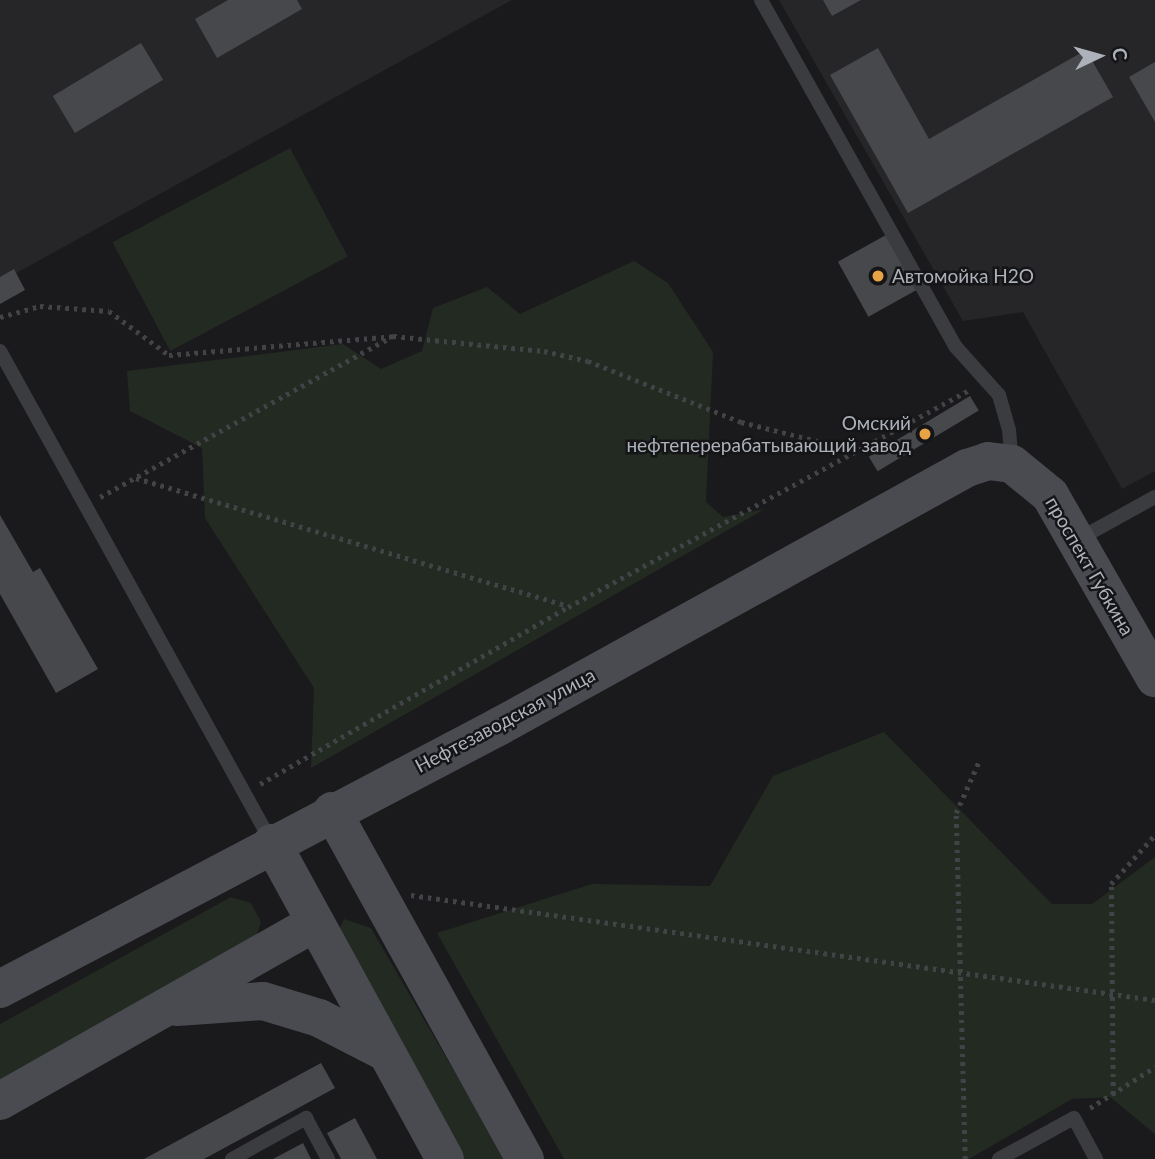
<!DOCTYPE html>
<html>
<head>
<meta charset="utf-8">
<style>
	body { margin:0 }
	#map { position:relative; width:1155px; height:1159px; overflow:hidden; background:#1a1a1c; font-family:Lato,sans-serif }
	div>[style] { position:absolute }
	.built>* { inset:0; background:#262629 }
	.green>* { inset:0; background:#222a22; transform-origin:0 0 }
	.building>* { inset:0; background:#47484c; transform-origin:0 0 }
	.path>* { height:4.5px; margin-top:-2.25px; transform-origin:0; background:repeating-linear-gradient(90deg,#414347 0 3.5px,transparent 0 8.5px) }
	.lane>* { height:14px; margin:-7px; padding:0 7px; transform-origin:7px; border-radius:7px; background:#3b3c40 }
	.secondary>* { height:38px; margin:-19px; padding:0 19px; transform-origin:19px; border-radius:19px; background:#494b50 }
	.dots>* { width:19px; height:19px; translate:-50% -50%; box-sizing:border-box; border:4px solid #151517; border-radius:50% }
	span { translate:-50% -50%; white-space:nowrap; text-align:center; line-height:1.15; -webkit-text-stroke:5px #151517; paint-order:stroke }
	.poi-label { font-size:19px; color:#adb2ba }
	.left { translate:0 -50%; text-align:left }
	.right { translate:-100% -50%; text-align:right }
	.street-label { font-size:19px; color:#adb2ba }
	.north { position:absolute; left:1064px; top:21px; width:70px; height:70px; -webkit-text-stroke:5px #151517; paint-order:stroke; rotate:85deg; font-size:19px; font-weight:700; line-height:28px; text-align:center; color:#adb2ba }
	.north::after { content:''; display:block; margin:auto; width:24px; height:32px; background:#adb2ba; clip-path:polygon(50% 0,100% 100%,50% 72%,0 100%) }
</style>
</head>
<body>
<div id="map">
	<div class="built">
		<div style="clip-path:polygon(0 0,512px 0,0 282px)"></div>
		<div style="clip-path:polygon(779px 0,1155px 0,1155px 471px,1122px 489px,1023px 312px,963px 321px)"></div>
	</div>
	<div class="green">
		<div style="left:290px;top:148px;width:123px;height:201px;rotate:62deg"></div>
		<div style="clip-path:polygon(634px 261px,668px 283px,713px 352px,706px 502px,723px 517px,765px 509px,311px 768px,314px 688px,205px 518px,202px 448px,130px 411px,127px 371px,343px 344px,381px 369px,422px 351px,433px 308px,487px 287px,520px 314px)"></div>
		<div style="clip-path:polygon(884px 732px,1052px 904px,1092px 904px,1155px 857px,1155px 1134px,1110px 1097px,1072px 1099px,969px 1159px,564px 1159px,437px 933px,592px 884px,710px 886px,773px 776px)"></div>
		<div style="clip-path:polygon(231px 897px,251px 903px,261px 922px,252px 947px,0 1086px,0 1024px)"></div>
		<div style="clip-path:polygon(344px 919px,371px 928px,505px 1159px,459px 1159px,335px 938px)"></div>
	</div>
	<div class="building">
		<div style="clip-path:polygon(228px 0,297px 0,302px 9px,217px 58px,195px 19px)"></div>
		<div style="clip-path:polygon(823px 0,861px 0,832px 16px)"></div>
		<div style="left:141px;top:43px;width:43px;height:103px;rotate:59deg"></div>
		<div style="clip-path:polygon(878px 48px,929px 139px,1086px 50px,1113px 97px,908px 213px,830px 75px)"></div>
		<div style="clip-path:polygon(1155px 62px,1155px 122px,1129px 77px)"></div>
		<div style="left:886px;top:235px;width:63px;height:55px;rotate:61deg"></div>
		<div style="clip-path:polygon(14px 269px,25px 290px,0 304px,0 277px)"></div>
		<div style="left:970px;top:396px;width:17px;height:118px;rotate:59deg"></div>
		<div style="clip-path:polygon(0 515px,33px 572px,40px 568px,98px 669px,56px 693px,0 594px)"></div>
		<div style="clip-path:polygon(321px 1063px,335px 1088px,204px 1159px,144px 1159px)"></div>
		<div style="clip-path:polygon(355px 1118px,377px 1159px,341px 1159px,327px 1133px)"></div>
		<div style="clip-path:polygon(303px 1143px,311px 1159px,273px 1159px)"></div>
	</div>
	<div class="path">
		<div style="left:0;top:317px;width:41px;rotate:-15.4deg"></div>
		<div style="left:40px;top:306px;width:69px;rotate:4.1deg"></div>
		<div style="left:109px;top:311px;width:74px;rotate:36.3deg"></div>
		<div style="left:169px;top:355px;width:225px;rotate:-4.8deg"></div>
		<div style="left:393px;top:336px;width:152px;rotate:5.7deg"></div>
		<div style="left:544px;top:351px;width:45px;rotate:12.8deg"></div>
		<div style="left:588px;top:361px;width:165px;rotate:21.7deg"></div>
		<div style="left:741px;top:422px;width:116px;rotate:13.9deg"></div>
		<div style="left:136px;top:478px;width:450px;rotate:16.5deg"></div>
		<div style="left:100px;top:497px;width:330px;rotate:-28.8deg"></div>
		<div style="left:260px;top:784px;width:355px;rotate:-29.9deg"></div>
		<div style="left:568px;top:607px;width:458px;rotate:-28.4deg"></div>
		<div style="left:411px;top:895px;width:751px;rotate:8.03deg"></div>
		<div style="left:1113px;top:1094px;width:210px;rotate:-90.5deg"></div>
		<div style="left:1111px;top:884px;width:66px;rotate:-48.1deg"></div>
		<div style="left:1090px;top:1108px;width:77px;rotate:-32.2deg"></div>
		<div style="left:965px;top:1159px;width:346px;rotate:-91.5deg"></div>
		<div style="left:956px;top:813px;width:59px;rotate:-66deg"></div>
	</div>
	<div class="lane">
		<div style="left:761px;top:0;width:397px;rotate:60.7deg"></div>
		<div style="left:955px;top:346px;width:66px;rotate:48.1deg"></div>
		<div style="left:999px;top:395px;width:36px;rotate:74deg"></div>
		<div style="left:1009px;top:430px;width:33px;rotate:85deg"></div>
		<div style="left:0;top:351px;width:562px;rotate:61.06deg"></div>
		<div style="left:1077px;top:540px;width:89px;rotate:-28.9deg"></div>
		<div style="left:232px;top:1159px;width:85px;rotate:-29deg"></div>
		<div style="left:306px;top:1118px;width:47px;rotate:61.8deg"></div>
		<div style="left:999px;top:1159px;width:85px;rotate:-28.7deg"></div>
		<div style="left:1074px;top:1118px;width:47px;rotate:61.8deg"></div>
	</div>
	<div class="secondary">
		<div style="left:332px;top:811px;width:398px;rotate:61deg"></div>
		<div style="left:272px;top:843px;width:360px;rotate:61.3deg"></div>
		<div style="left:0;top:989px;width:563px;rotate:-27.75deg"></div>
		<div style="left:498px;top:727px;width:536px;rotate:-28.91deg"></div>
		<div style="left:967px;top:468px;width:22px;rotate:-18deg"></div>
		<div style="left:988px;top:461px;width:24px;rotate:7deg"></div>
		<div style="left:1012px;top:464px;width:49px;rotate:39.2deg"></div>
		<div style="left:1050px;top:495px;width:211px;rotate:60.2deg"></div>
		<div style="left:177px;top:1007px;width:86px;rotate:-4deg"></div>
		<div style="left:263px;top:1001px;width:59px;rotate:16.9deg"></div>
		<div style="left:319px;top:1018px;width:74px;rotate:27.3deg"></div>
		<div style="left:0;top:1101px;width:360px;rotate:-29.5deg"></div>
	</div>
	<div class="dots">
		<div style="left:878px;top:276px;background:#e8a345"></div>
		<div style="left:925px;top:434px;background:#e8a345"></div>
	</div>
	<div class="poi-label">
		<span class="left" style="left:892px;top:276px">Автомойка H2O</span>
		<span class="right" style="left:911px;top:434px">Омский<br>нефтеперерабатывающий завод</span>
	</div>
	<div class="street-label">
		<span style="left:1090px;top:566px;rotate:60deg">проспект Губкина</span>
		<span style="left:505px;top:720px;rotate:-28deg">Нефтезаводская улица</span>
	</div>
	<div class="north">С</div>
</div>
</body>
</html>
